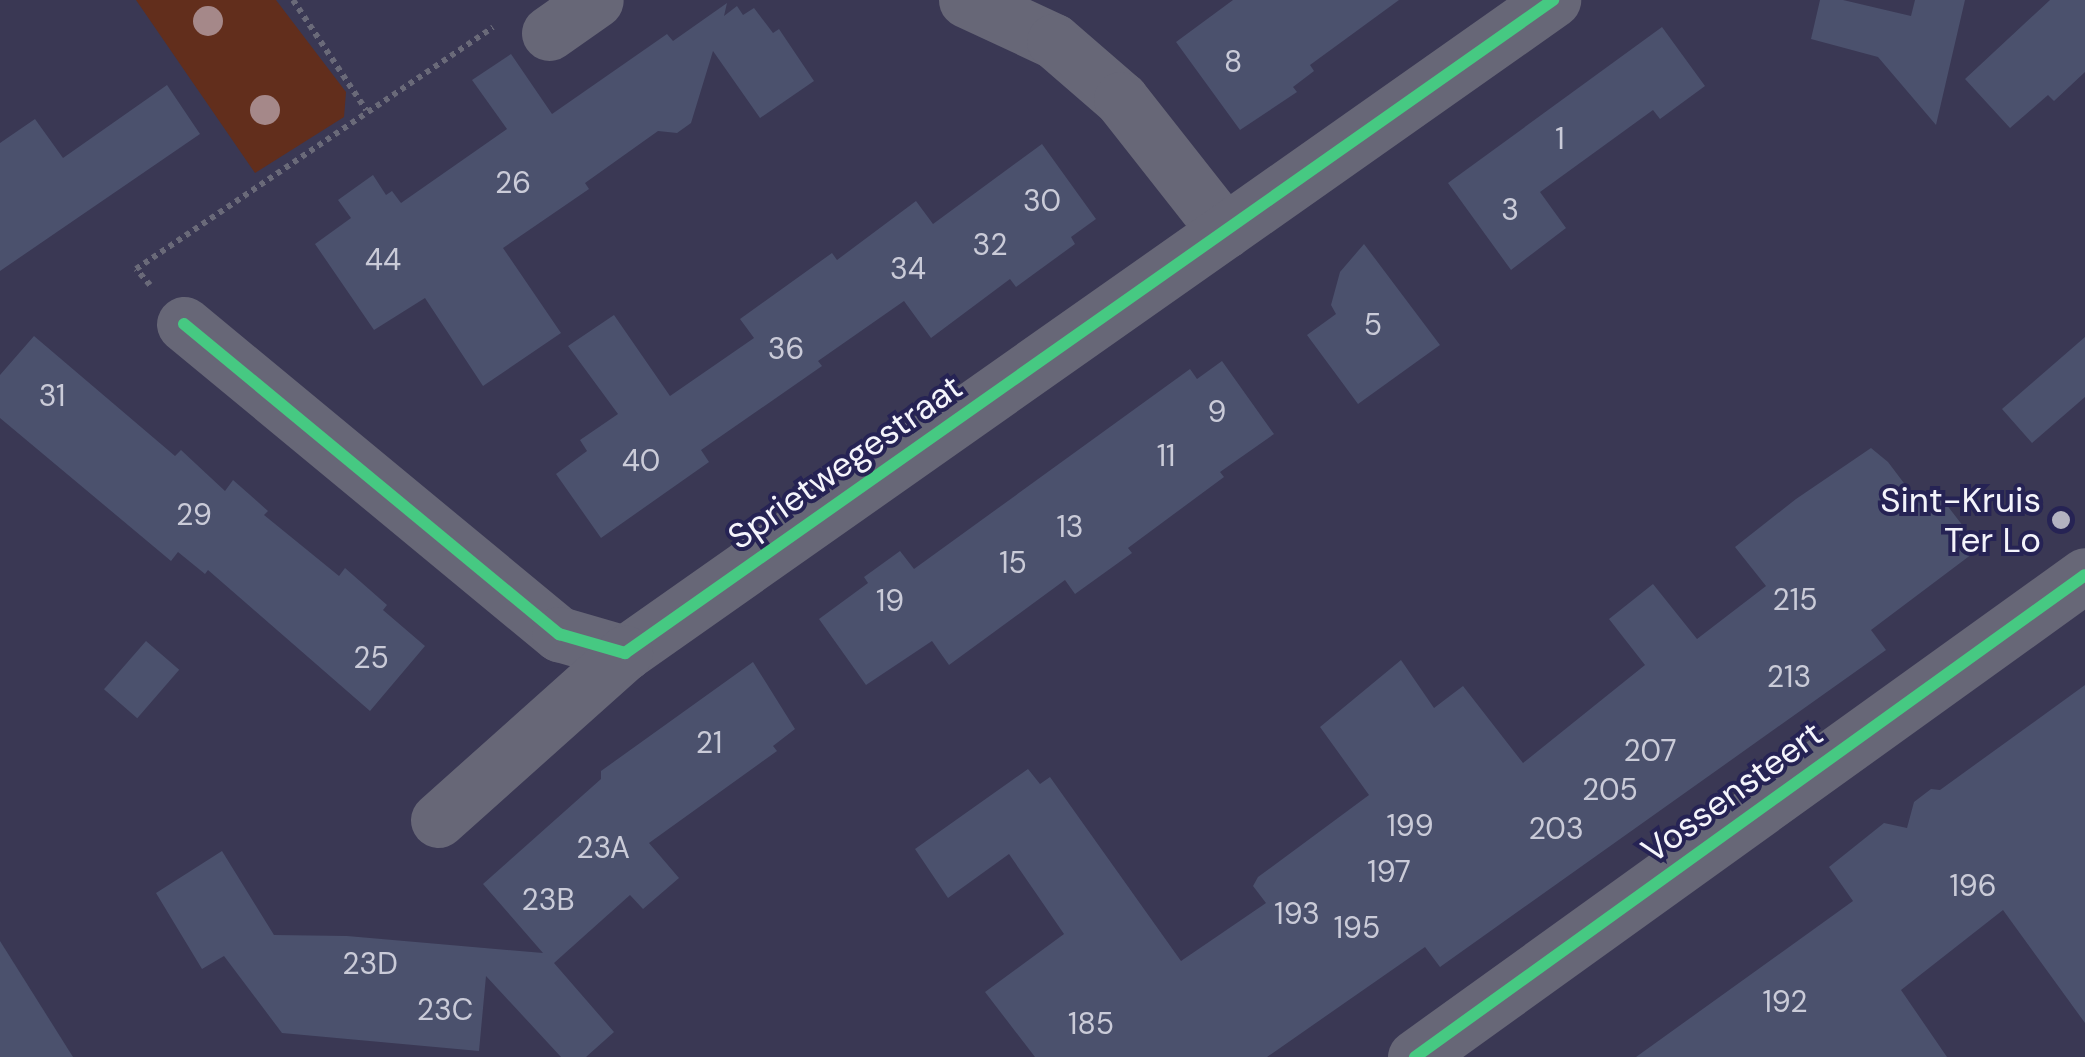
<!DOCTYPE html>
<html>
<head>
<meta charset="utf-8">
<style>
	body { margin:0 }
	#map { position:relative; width:2085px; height:1057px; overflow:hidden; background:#3a3854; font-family:"DM Sans",sans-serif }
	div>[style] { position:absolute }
	.green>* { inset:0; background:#622e1c }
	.building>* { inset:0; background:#4b516d; transform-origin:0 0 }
	.path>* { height:6px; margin-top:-3px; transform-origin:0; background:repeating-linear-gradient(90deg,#6a6a79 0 5px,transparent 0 10px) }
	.minor>* { height:55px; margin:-27.5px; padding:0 27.5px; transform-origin:27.5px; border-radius:27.5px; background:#676777 }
	.cycleway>* { height:12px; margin:-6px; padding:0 6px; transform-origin:6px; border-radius:6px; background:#46c982 }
	.trees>* { width:30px; height:30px; margin:-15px; border-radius:50%; background:#a58889 }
	.dots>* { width:28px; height:28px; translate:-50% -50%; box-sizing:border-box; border:5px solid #262354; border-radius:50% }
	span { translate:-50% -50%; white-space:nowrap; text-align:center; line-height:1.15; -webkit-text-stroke:8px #262354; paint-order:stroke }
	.number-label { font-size:30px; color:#cacbd8 }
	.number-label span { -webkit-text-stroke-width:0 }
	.street-label { font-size:35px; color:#f4f4fb }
	.poi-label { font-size:35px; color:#f4f4fb }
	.right { translate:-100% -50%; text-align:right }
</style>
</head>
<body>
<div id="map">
	<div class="green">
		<div style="clip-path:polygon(136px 0,276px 0,346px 92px,344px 117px,255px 173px)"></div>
	</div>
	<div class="building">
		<div style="clip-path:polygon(1233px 0,1399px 0,1310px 65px,1314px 71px,1293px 87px,1297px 92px,1240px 130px,1176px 42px)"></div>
		<div style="clip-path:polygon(1820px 0,1843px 0,1911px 16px,1915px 0,1965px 0,1936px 125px,1878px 57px,1811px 39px)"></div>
		<div style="clip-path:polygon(2050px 0,2085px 0,2085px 72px,2054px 101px,2048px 95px,2010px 128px,1965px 79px)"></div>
		<div style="clip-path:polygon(727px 3px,724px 16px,737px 6px,743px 15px,754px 8px,773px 33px,779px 29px,814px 81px,760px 118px,713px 51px,691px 123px,677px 133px,658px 131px,585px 183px,589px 189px,503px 248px,561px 333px,483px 386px,425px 298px,374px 330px,315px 244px,351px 218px,338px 200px,373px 175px,386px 195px,392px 191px,401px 203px,507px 129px,472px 80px,511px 54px,552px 114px,667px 34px,673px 41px)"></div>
		<div style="clip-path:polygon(1662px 27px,1705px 86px,1660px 119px,1653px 110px,1540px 192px,1566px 228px,1511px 270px,1448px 183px)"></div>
		<div style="clip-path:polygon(167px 85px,200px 134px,0 271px,0 143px,35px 119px,63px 158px)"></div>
		<div style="clip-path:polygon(1042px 144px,1096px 219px,1071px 237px,1075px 244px,1016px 287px,1010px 279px,931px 338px,904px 301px,818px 361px,822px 366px,701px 450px,709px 462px,601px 538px,556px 474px,587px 451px,580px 440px,618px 414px,568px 346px,614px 315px,670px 396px,754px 338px,740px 319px,832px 253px,837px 260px,916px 201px,933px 224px)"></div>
		<div style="clip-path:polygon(1364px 244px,1440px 345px,1358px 404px,1307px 335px,1336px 314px,1331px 305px,1340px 272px)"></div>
		<div style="clip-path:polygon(34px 336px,175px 456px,181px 450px,225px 491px,233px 480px,268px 511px,264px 515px,339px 576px,345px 568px,387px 605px,383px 610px,425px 646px,370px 711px,208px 570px,205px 574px,178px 552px,171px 561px,0 418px,0 375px)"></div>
		<div style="clip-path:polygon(2085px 337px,2085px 397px,2032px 443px,2002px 409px)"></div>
		<div style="clip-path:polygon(1222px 361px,1274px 434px,1220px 472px,1224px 477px,1128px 548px,1132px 553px,1075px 594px,1065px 580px,949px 665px,932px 641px,866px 685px,819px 619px,868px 583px,864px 577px,900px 551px,914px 569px,1190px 369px,1197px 379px)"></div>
		<div style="clip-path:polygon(1871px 448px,1888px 462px,1919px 503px,1936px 491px,1980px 548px,1871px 630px,1886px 650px,1440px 967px,1425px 947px,1267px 1057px,1035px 1057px,985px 992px,1064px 934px,1009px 854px,948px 898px,915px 849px,1028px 769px,1040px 784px,1050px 777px,1181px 961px,1266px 903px,1253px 886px,1258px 877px,1369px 795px,1320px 727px,1401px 660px,1434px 708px,1463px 686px,1523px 763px,1645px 665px,1609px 619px,1653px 584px,1697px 639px,1766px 586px,1735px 547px,1796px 499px)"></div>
		<div style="left:146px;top:641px;width:44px;height:64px;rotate:41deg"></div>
		<div style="clip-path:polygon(753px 662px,795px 729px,773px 746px,777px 751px,649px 843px,679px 878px,643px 909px,630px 895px,554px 963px,614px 1032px,586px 1057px,561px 1057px,486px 976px,479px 1051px,282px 1033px,224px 956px,202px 969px,156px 893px,222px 851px,274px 935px,347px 936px,543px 953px,483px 884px,601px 779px,601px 771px)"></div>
		<div style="clip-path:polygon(2085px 685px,2085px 1023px,2003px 910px,1901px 990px,1947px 1057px,1636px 1057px,1853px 901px,1829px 867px,1884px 823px,1907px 828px,1914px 802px,1931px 789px,1940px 790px)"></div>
		<div style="clip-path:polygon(0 941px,73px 1057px,0 1057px)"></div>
	</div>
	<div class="path">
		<div style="left:293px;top:0;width:132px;rotate:56.4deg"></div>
		<div style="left:150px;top:285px;width:21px;rotate:-131deg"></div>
		<div style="left:136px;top:269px;width:431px;rotate:-34.1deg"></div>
	</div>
	<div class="minor">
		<div style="left:966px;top:0;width:97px;rotate:25deg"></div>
		<div style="left:1054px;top:41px;width:89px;rotate:40.9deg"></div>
		<div style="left:1121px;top:99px;width:168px;rotate:51.8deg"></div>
		<div style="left:549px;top:33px;width:57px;rotate:-35.1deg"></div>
		<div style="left:184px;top:324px;width:487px;rotate:39.6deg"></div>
		<div style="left:559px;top:634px;width:69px;rotate:16.1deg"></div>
		<div style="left:625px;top:653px;width:1135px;rotate:-35.13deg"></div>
		<div style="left:438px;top:820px;width:251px;rotate:-41.8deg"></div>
		<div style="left:1415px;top:1057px;width:825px;rotate:-35.73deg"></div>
	</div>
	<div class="cycleway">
		<div style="left:184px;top:324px;width:487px;rotate:39.6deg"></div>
		<div style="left:559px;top:634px;width:69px;rotate:16.1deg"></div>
		<div style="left:625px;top:653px;width:1135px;rotate:-35.13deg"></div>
		<div style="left:1415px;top:1057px;width:825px;rotate:-35.73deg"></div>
	</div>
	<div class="trees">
		<div style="left:208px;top:21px"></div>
		<div style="left:265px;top:110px"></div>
	</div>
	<div class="dots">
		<div style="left:2061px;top:520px;background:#b3b2c1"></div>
	</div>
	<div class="number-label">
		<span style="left:1233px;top:62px">8</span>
		<span style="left:1560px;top:139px">1</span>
		<span style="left:513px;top:183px">26</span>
		<span style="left:1042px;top:201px">30</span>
		<span style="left:1510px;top:210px">3</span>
		<span style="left:990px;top:245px">32</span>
		<span style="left:383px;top:260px">44</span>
		<span style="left:908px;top:269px">34</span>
		<span style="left:1373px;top:325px">5</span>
		<span style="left:786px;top:349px">36</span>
		<span style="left:52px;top:396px">31</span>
		<span style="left:1217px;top:412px">9</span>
		<span style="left:1166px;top:456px">11</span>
		<span style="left:641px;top:461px">40</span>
		<span style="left:194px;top:515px">29</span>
		<span style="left:1070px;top:527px">13</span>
		<span style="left:1013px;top:563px">15</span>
		<span style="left:1795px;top:600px">215</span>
		<span style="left:890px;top:601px">19</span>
		<span style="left:371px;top:658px">25</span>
		<span style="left:1789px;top:677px">213</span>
		<span style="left:709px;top:743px">21</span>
		<span style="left:1650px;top:751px">207</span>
		<span style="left:1610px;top:790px">205</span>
		<span style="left:1410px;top:826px">199</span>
		<span style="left:1556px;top:829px">203</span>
		<span style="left:603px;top:848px">23A</span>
		<span style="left:1389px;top:872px">197</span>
		<span style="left:1973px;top:886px">196</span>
		<span style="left:548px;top:900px">23B</span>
		<span style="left:1297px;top:914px">193</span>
		<span style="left:1357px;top:928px">195</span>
		<span style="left:370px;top:964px">23D</span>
		<span style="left:1785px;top:1002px">192</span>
		<span style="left:445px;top:1010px">23C</span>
		<span style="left:1091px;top:1024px">185</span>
	</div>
	<div class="street-label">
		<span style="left:845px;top:462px;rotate:-35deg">Sprietwegestraat</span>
		<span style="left:1732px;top:792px;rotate:-36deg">Vossensteert</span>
	</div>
	<div class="poi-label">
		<span class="right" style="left:2041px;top:520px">Sint-Kruis<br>Ter Lo</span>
	</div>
</div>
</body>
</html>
